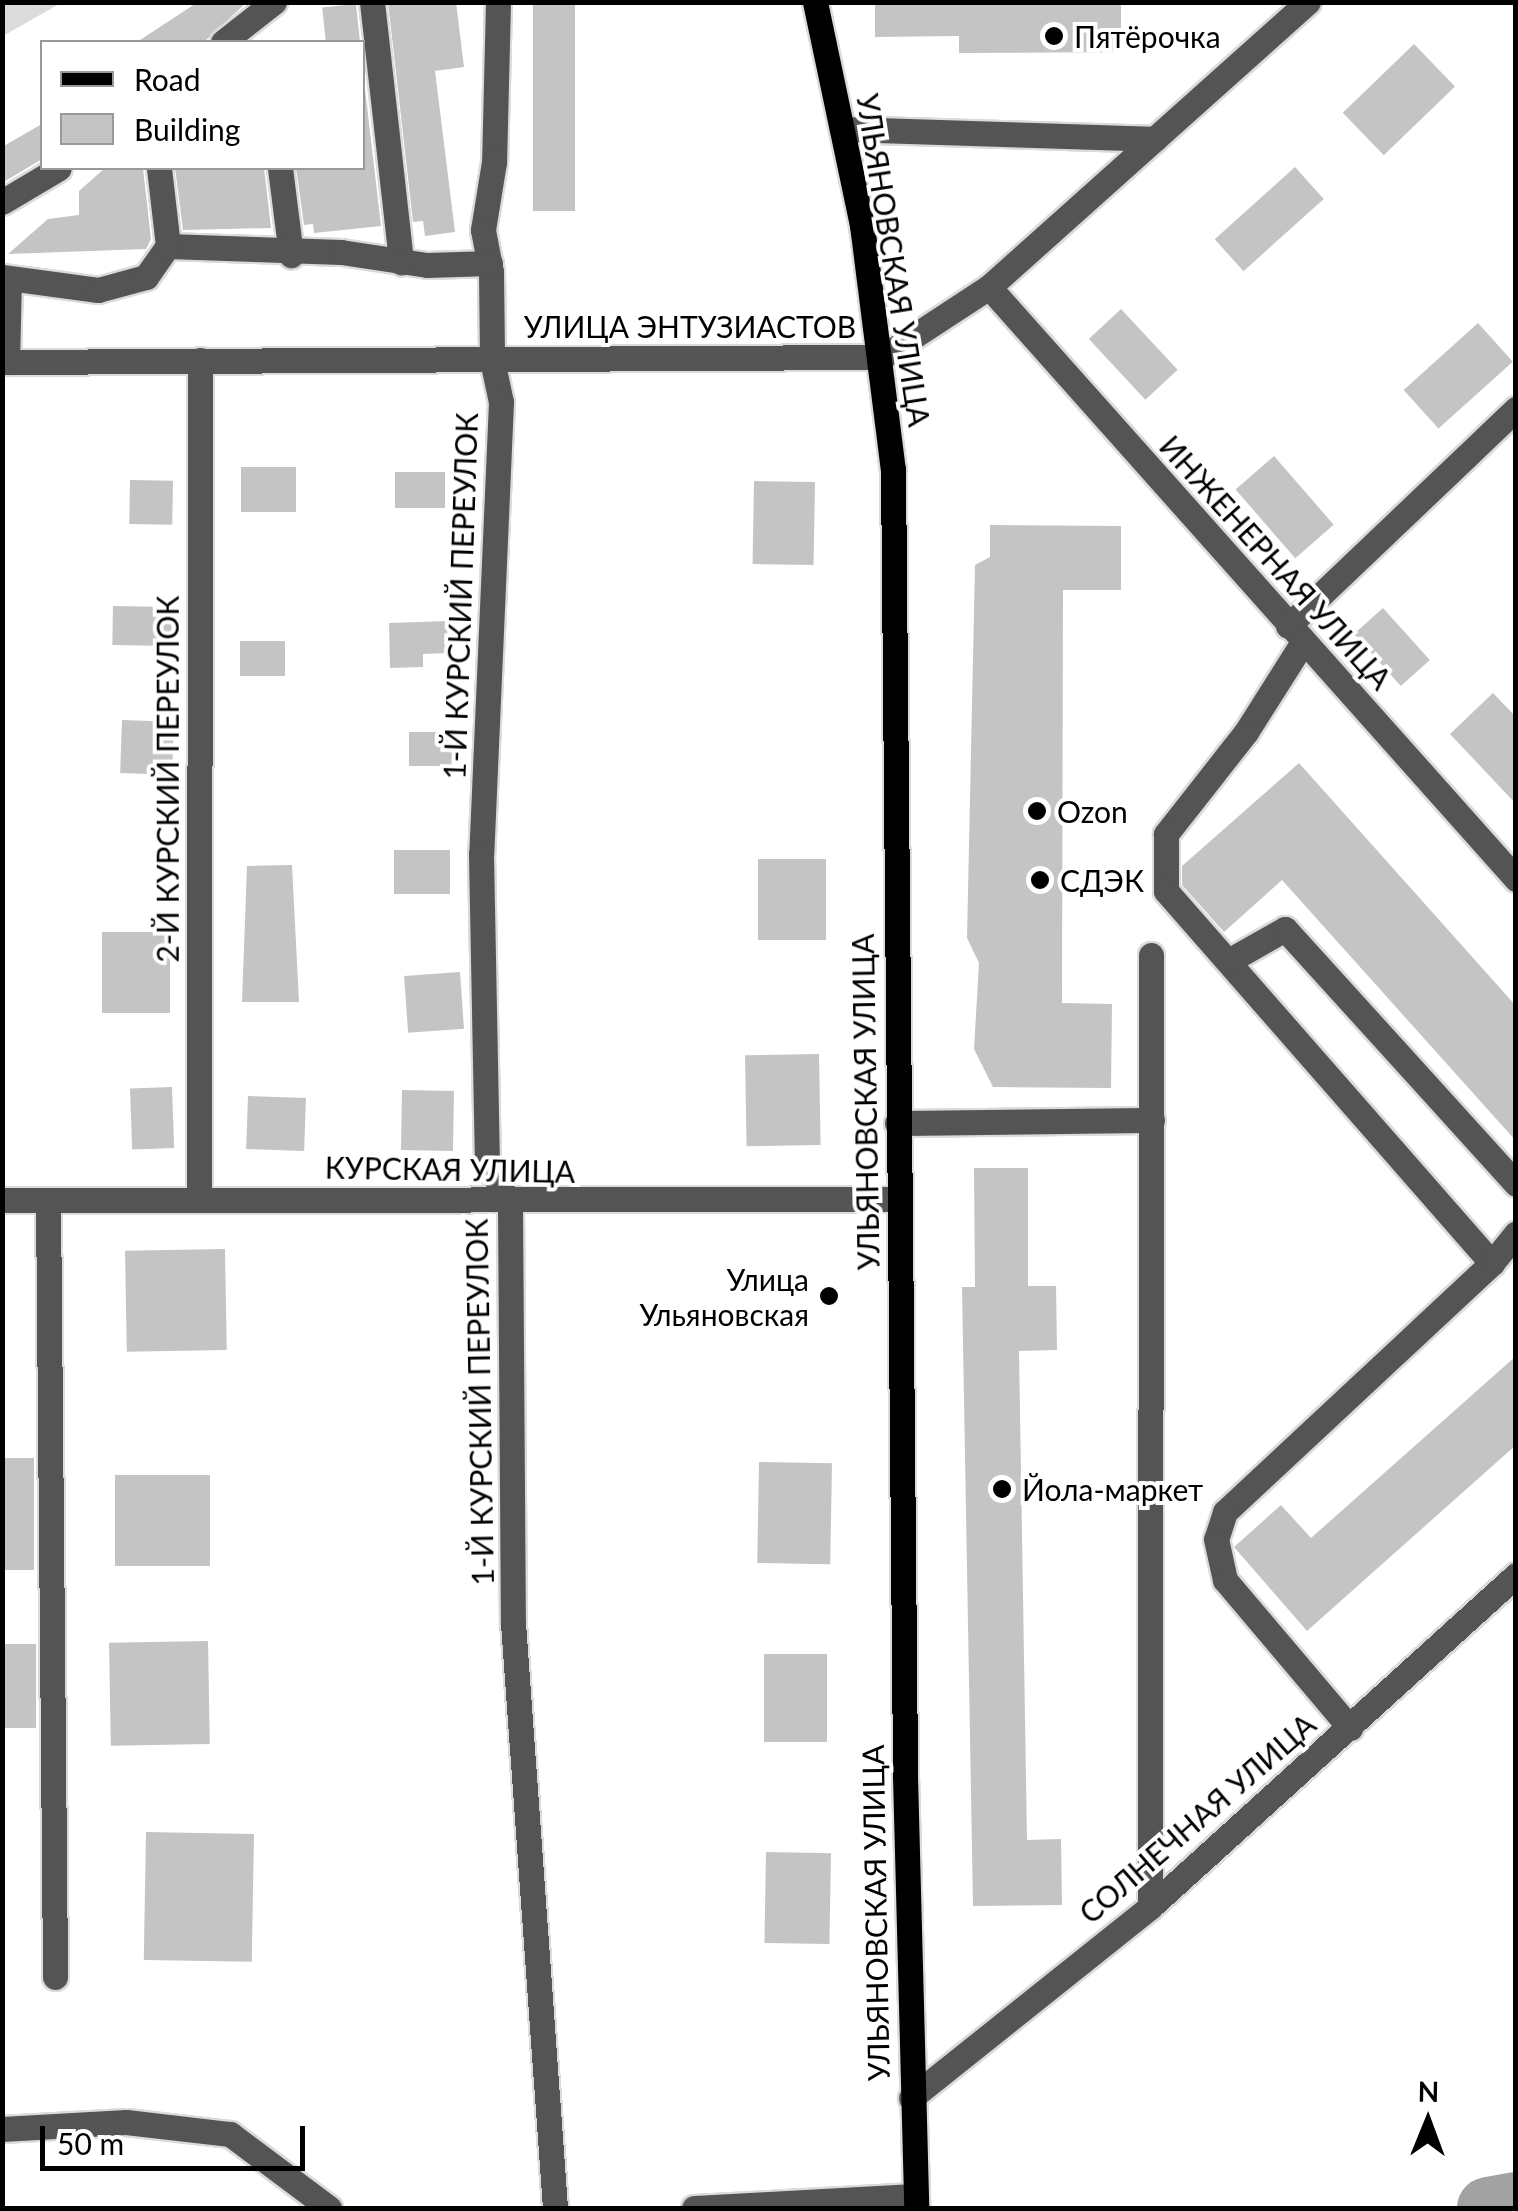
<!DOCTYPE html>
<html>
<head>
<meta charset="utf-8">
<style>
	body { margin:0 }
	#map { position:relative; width:1518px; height:2211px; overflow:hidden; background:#fff; font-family:Lato,sans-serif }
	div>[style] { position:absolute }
	.green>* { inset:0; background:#dbdbdb }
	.river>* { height:62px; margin:-31px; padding:0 31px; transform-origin:31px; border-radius:31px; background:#a2a2a2 }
	.building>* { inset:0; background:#c4c4c4; transform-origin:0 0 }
	.roads { filter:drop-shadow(2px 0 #dbdbdb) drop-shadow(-2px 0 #dbdbdb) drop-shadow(0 2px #dbdbdb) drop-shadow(0 -2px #dbdbdb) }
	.minor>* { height:25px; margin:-12.5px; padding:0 12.5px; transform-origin:12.5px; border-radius:12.5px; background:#545454 }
	.major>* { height:25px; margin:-12.5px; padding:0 12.5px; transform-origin:12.5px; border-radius:12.5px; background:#000 }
	.dots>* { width:28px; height:28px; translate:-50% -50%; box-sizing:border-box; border:5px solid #fff; border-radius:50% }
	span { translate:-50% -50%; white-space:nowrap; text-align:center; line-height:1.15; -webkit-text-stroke:8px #fff; paint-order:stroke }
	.poi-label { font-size:30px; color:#000 }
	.left { translate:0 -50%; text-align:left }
	.right { translate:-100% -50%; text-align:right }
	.street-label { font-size:30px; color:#000 }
	.frame { position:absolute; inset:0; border:5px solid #000; pointer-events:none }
	.legend { position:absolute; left:40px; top:40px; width:325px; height:130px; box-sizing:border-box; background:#fff; border:2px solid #999; margin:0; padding:12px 18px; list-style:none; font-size:30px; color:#000 }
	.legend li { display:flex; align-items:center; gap:20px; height:50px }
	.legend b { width:50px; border:2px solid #999 }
	.north { position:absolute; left:1378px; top:2071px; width:100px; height:100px; -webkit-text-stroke:8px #fff; paint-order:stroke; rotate:1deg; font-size:28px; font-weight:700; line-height:40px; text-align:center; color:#000 }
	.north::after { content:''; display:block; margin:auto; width:35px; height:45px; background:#000; clip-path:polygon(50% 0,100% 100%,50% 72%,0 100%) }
	.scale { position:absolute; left:40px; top:2126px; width:265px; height:45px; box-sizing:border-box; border:5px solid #000; border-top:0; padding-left:12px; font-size:30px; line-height:35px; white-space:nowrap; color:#000; -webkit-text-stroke:8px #fff; paint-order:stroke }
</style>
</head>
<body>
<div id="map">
	<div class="green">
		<div style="clip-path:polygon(3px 2px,61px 2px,61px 3px,3px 36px)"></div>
	</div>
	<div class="river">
		<div style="left:1488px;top:2208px;width:28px;rotate:-10deg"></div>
	</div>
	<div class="building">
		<div style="clip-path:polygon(198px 2px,247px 2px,204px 42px,137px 42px)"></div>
		<div style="clip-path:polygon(388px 2px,456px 2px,464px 67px,435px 71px,455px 232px,425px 236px,423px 221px,413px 222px)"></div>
		<div style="left:533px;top:2px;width:42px;height:209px"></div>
		<div style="clip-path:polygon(1121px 2px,1121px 52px,959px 53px,959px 36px,875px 37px,875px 5px)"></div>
		<div style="left:356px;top:4px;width:38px;height:34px;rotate:84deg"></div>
		<div style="left:1414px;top:44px;width:59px;height:99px;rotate:46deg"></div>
		<div style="clip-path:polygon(362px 63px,381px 226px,314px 233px,313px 224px,304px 225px,296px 168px,362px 168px)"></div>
		<div style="clip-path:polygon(42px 124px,42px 159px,2px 183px,2px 147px)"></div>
		<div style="left:1295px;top:167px;width:43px;height:108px;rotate:48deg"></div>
		<div style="clip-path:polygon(105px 168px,143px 168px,151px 239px,146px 249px,8px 254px,48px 219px,79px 215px,79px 191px)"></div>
		<div style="clip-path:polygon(175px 168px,264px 168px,271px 228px,183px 230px)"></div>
		<div style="left:1121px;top:309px;width:83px;height:44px;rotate:47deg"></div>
		<div style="left:1478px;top:323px;width:52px;height:100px;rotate:48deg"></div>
		<div style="left:1274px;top:456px;width:91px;height:51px;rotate:49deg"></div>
		<div style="left:241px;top:467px;width:55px;height:45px"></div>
		<div style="left:395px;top:472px;width:50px;height:36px"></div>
		<div style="left:130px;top:480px;width:43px;height:44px;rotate:1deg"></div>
		<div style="left:754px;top:481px;width:61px;height:83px;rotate:1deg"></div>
		<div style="clip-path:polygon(990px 525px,1121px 526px,1121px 590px,1063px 590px,1062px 1003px,1112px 1004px,1111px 1088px,993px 1087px,974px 1049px,979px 963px,967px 938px,975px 565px,990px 557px)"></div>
		<div style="left:113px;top:606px;width:59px;height:39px;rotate:1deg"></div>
		<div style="left:1383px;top:608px;width:70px;height:39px;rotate:48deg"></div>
		<div style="clip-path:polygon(447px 621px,448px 653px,423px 654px,423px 667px,390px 668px,389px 623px)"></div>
		<div style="left:240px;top:641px;width:45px;height:35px"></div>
		<div style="clip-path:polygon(1493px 693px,1516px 717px,1516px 804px,1450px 734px)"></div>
		<div style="left:122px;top:720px;width:52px;height:53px;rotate:2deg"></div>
		<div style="left:409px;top:732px;width:43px;height:34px"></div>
		<div style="clip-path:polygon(1299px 763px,1516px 1006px,1516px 1141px,1282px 880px,1224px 932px,1182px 885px,1182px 866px)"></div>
		<div style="left:394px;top:850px;width:56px;height:44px"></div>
		<div style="left:826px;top:859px;width:81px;height:68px;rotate:90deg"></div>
		<div style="clip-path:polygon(292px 865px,299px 1002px,242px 1002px,247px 866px)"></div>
		<div style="left:102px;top:932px;width:68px;height:81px"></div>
		<div style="left:460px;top:972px;width:57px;height:56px;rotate:86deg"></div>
		<div style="left:819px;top:1054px;width:91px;height:74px;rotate:89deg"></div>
		<div style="left:172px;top:1087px;width:61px;height:42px;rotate:88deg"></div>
		<div style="left:402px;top:1090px;width:52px;height:60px;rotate:1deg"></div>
		<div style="left:248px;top:1096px;width:58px;height:53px;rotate:2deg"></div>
		<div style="clip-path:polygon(974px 1168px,1028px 1168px,1028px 1286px,1056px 1286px,1057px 1350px,1019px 1351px,1027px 1840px,1061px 1839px,1062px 1905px,973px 1906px,962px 1287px,975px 1287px)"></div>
		<div style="left:225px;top:1249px;width:101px;height:100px;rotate:89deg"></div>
		<div style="clip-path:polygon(1516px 1356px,1516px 1445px,1307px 1631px,1234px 1547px,1281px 1505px,1311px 1538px)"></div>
		<div style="left:2px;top:1458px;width:32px;height:112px"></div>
		<div style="left:759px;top:1462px;width:73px;height:101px;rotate:1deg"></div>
		<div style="left:115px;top:1475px;width:95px;height:91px"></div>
		<div style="left:208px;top:1641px;width:103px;height:99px;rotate:89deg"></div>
		<div style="left:2px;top:1644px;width:34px;height:84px"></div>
		<div style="left:764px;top:1654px;width:63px;height:88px"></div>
		<div style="left:146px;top:1832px;width:108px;height:128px;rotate:1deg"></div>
		<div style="left:766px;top:1852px;width:65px;height:91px;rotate:1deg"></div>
	</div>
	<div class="roads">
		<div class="minor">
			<div style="left:372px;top:2px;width:262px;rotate:83.6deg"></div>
			<div style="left:498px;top:2px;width:160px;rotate:91.4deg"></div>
			<div style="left:494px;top:162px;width:69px;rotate:99.2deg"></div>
			<div style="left:483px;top:230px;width:43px;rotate:79.2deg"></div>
			<div style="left:491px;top:272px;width:88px;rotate:89.3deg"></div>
			<div style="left:492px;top:360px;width:43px;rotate:77.9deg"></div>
			<div style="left:501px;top:402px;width:452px;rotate:92.5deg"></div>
			<div style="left:481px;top:854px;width:308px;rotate:88.9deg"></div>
			<div style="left:487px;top:1162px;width:48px;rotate:61.3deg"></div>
			<div style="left:510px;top:1204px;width:419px;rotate:89.6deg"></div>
			<div style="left:513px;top:1623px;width:587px;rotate:85.89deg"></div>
			<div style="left:223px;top:42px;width:65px;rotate:-38.1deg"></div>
			<div style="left:842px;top:129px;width:313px;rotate:1.8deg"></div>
			<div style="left:280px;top:168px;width:88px;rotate:82.8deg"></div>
			<div style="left:2px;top:202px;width:66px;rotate:-30.8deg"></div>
			<div style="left:168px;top:246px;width:173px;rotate:2deg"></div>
			<div style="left:341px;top:252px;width:87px;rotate:8.6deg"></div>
			<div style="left:427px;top:265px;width:63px;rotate:-1.8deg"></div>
			<div style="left:2px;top:277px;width:97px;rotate:7.7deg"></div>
			<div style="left:98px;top:290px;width:50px;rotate:-15.2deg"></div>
			<div style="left:146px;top:277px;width:38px;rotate:-55deg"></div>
			<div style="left:168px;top:246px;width:79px;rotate:-96.6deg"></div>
			<div style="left:989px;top:287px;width:793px;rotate:48.32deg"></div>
			<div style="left:2px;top:362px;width:880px;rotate:-0.33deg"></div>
			<div style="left:882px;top:357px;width:128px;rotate:-33.2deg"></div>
			<div style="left:989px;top:287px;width:428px;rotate:-41.8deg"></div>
			<div style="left:7px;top:362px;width:81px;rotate:-88.6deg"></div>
			<div style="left:1288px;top:626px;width:315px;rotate:-43.6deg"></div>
			<div style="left:1303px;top:642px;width:107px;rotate:122.3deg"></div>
			<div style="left:1246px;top:732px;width:130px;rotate:128.1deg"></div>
			<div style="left:1166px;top:834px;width:57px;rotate:90deg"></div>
			<div style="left:1166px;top:891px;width:495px;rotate:48.8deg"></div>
			<div style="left:1492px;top:1263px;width:365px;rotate:137deg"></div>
			<div style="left:1225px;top:1512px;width:28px;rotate:108deg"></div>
			<div style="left:1216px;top:1539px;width:42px;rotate:77.6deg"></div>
			<div style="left:1225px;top:1580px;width:194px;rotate:49.8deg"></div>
			<div style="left:1232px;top:959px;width:61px;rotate:-29.5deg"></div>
			<div style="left:1285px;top:929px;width:344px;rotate:47.8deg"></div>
			<div style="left:897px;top:1123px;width:255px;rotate:-0.7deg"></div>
			<div style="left:199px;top:1198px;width:838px;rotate:-89.93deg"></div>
			<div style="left:2px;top:1200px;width:895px;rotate:-0.06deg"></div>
			<div style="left:48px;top:1200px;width:777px;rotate:89.48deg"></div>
			<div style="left:1492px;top:1263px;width:38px;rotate:-51deg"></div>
			<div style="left:1150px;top:1907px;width:952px;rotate:-89.94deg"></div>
			<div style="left:911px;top:2098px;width:306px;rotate:-38.6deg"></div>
			<div style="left:1150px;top:1907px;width:494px;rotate:-42.2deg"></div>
			<div style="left:2px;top:2129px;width:124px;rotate:-3.2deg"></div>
			<div style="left:126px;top:2122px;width:105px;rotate:6.6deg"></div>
			<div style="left:230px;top:2134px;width:124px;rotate:36.8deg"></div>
			<div style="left:694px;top:2208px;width:222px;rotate:-3.1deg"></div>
		</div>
		<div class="major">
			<div style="left:815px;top:2px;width:228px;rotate:78.1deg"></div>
			<div style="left:862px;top:225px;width:246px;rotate:82.8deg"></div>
			<div style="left:893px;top:469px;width:1307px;rotate:89.47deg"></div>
			<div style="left:905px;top:1776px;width:432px;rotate:88.5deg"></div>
		</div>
	</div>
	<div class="dots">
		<div style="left:1054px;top:36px;background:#000"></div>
		<div style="left:1037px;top:811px;background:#000"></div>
		<div style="left:1040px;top:880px;background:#000"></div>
		<div style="left:829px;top:1296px;background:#000"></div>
		<div style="left:1002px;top:1489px;background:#000"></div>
	</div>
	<div class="poi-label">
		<span class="left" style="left:1074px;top:36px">Пятёрочка</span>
		<span class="left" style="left:1057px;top:811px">Ozon</span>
		<span class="left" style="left:1060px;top:880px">СДЭК</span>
		<span class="right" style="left:809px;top:1296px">Улица<br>Ульяновская</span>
		<span class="left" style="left:1022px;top:1489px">Йола-маркет</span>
	</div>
	<div class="street-label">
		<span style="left:894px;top:260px;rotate:81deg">УЛЬЯНОВСКАЯ УЛИЦА</span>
		<span style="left:690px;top:326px">УЛИЦА ЭНТУЗИАСТОВ</span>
		<span style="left:1276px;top:562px;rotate:48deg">ИНЖЕНЕРНАЯ УЛИЦА</span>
		<span style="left:460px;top:596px;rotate:-88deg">1-Й КУРСКИЙ ПЕРЕУЛОК</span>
		<span style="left:167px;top:779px;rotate:-90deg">2-Й КУРСКИЙ ПЕРЕУЛОК</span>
		<span style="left:865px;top:1102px;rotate:-91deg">УЛЬЯНОВСКАЯ УЛИЦА</span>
		<span style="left:450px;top:1169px;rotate:1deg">КУРСКАЯ УЛИЦА</span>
		<span style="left:479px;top:1402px;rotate:-91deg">1-Й КУРСКИЙ ПЕРЕУЛОК</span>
		<span style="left:1197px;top:1818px;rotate:-41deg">СОЛНЕЧНАЯ УЛИЦА</span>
		<span style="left:875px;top:1913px;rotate:-91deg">УЛЬЯНОВСКАЯ УЛИЦА</span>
	</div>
	<div class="frame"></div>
	<ul class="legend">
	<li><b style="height:12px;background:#000"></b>Road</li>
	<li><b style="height:28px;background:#c4c4c4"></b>Building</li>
	</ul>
	<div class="north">N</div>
	<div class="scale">50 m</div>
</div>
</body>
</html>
